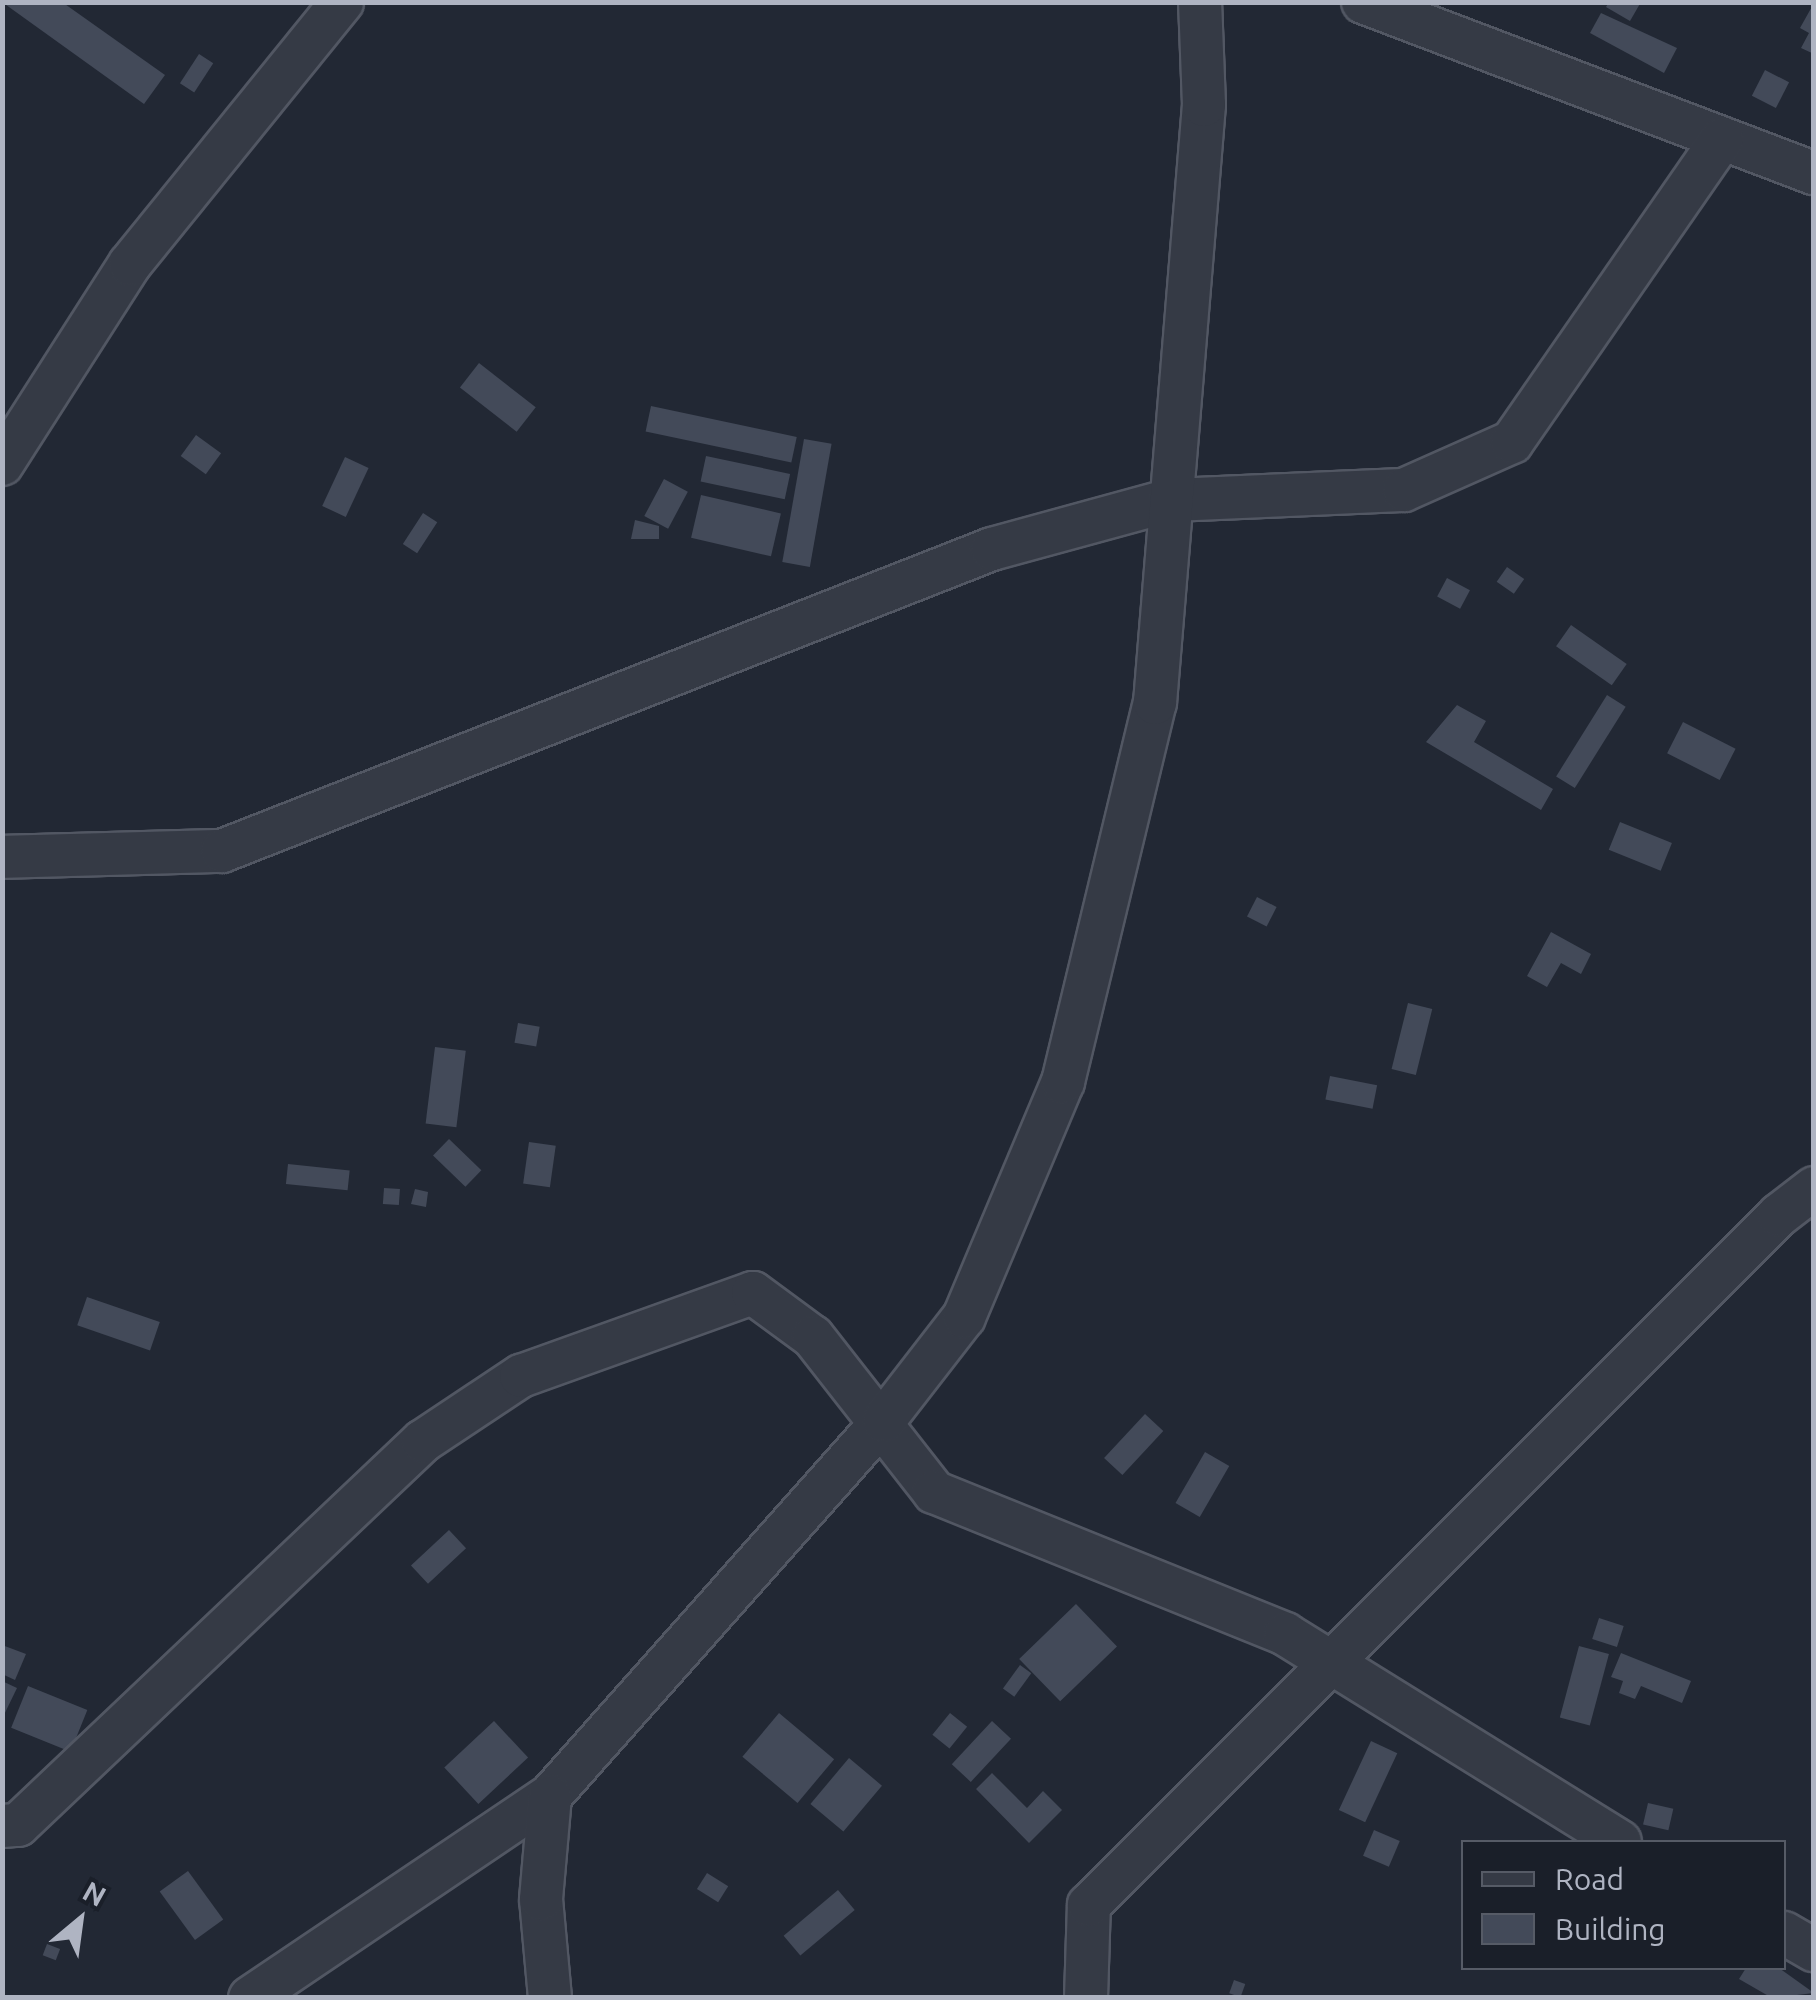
<!DOCTYPE html>
<html>
<head>
<meta charset="utf-8">
<style>
	body { margin:0 }
	#map { position:relative; width:1816px; height:2000px; overflow:hidden; background:#222834; font-family:Ubuntu,sans-serif }
	div>[style] { position:absolute }
	.building>* { inset:0; background:#434a59; transform-origin:0 0 }
	.roads { filter:drop-shadow(2px 0 #525763) drop-shadow(-2px 0 #525763) drop-shadow(0 2px #525763) drop-shadow(0 -2px #525763) }
	.minor>* { height:42px; margin:-21px; padding:0 21px; transform-origin:21px; border-radius:21px; background:#353a45 }
	span { translate:-50% -50%; white-space:nowrap; text-align:center; line-height:1.15; -webkit-text-stroke:8px #1a1f29; paint-order:stroke }
	.frame { position:absolute; inset:0; border:5px solid #afb4c2; pointer-events:none }
	.legend { position:absolute; left:1461px; top:1840px; width:325px; height:130px; box-sizing:border-box; background:#1a1f29; border:2px solid #565b66; margin:0; padding:12px 18px; list-style:none; font-size:30px; color:#afb4c2 }
	.legend li { display:flex; align-items:center; gap:20px; height:50px }
	.legend b { width:50px; border:2px solid #565b66 }
	.north { position:absolute; left:30px; top:1870px; width:100px; height:100px; -webkit-text-stroke:8px #1a1f29; paint-order:stroke; rotate:29deg; font-size:28px; font-weight:700; line-height:40px; text-align:center; color:#afb4c2 }
	.north::after { content:''; display:block; margin:auto; width:35px; height:45px; background:#afb4c2; clip-path:polygon(50% 0,100% 100%,50% 72%,0 100%) }
</style>
</head>
<body>
<div id="map">
	<div class="building">
		<div style="clip-path:polygon(2px 2px,62px 2px,165px 75px,144px 104px)"></div>
		<div style="clip-path:polygon(1609px 2px,1641px 2px,1630px 21px,1606px 7px)"></div>
		<div style="clip-path:polygon(1814px 3px,1814px 54px,1801px 48px,1809px 33px,1800px 28px)"></div>
		<div style="clip-path:polygon(1601px 13px,1677px 48px,1664px 73px,1590px 33px)"></div>
		<div style="left:199px;top:54px;width:17px;height:35px;rotate:33deg"></div>
		<div style="left:1765px;top:70px;width:27px;height:29px;rotate:27deg"></div>
		<div style="left:479px;top:363px;width:72px;height:31px;rotate:38deg"></div>
		<div style="left:651px;top:406px;width:149px;height:26px;rotate:12deg"></div>
		<div style="left:196px;top:435px;width:31px;height:26px;rotate:36deg"></div>
		<div style="left:804px;top:439px;width:28px;height:125px;rotate:10deg"></div>
		<div style="left:706px;top:456px;width:86px;height:26px;rotate:12deg"></div>
		<div style="left:345px;top:457px;width:26px;height:54px;rotate:25deg"></div>
		<div style="left:664px;top:479px;width:27px;height:42px;rotate:28deg"></div>
		<div style="left:701px;top:495px;width:82px;height:44px;rotate:13deg"></div>
		<div style="left:423px;top:513px;width:17px;height:37px;rotate:33deg"></div>
		<div style="clip-path:polygon(635px 520px,659px 526px,659px 539px,631px 539px)"></div>
		<div style="left:1507px;top:567px;width:21px;height:18px;rotate:35deg"></div>
		<div style="left:1447px;top:578px;width:26px;height:21px;rotate:28deg"></div>
		<div style="left:1571px;top:625px;width:68px;height:26px;rotate:35deg"></div>
		<div style="left:1607px;top:695px;width:22px;height:96px;rotate:32deg"></div>
		<div style="clip-path:polygon(1457px 705px,1486px 721px,1474px 742px,1553px 789px,1541px 810px,1426px 742px)"></div>
		<div style="left:1683px;top:722px;width:59px;height:35px;rotate:27deg"></div>
		<div style="left:1620px;top:822px;width:56px;height:30px;rotate:22deg"></div>
		<div style="left:1257px;top:897px;width:22px;height:22px;rotate:27deg"></div>
		<div style="clip-path:polygon(1551px 932px,1591px 954px,1581px 974px,1561px 963px,1547px 987px,1527px 976px)"></div>
		<div style="left:1408px;top:1003px;width:25px;height:68px;rotate:14deg"></div>
		<div style="left:518px;top:1023px;width:22px;height:20px;rotate:10deg"></div>
		<div style="left:435px;top:1047px;width:31px;height:77px;rotate:7deg"></div>
		<div style="left:1330px;top:1076px;width:48px;height:24px;rotate:11deg"></div>
		<div style="left:449px;top:1139px;width:45px;height:23px;rotate:44deg"></div>
		<div style="left:529px;top:1142px;width:27px;height:42px;rotate:8deg"></div>
		<div style="left:288px;top:1164px;width:62px;height:20px;rotate:6deg"></div>
		<div style="left:384px;top:1188px;width:16px;height:16px;rotate:4deg"></div>
		<div style="clip-path:polygon(415px 1189px,428px 1192px,426px 1207px,411px 1204px)"></div>
		<div style="left:87px;top:1297px;width:77px;height:30px;rotate:19deg"></div>
		<div style="left:1145px;top:1414px;width:25px;height:60px;rotate:43deg"></div>
		<div style="left:1205px;top:1452px;width:28px;height:59px;rotate:30deg"></div>
		<div style="left:449px;top:1530px;width:25px;height:52px;rotate:47deg"></div>
		<div style="left:1076px;top:1604px;width:59px;height:79px;rotate:46deg"></div>
		<div style="left:1599px;top:1618px;width:26px;height:22px;rotate:18deg"></div>
		<div style="clip-path:polygon(2px 1645px,26px 1654px,15px 1680px,2px 1674px)"></div>
		<div style="left:1579px;top:1646px;width:31px;height:74px;rotate:15deg"></div>
		<div style="clip-path:polygon(1621px 1653px,1691px 1681px,1682px 1703px,1641px 1686px,1635px 1699px,1619px 1693px,1623px 1681px,1611px 1677px)"></div>
		<div style="left:1020px;top:1665px;width:14px;height:29px;rotate:36deg"></div>
		<div style="clip-path:polygon(2px 1681px,17px 1688px,2px 1719px)"></div>
		<div style="left:28px;top:1686px;width:64px;height:45px;rotate:22deg"></div>
		<div style="left:779px;top:1713px;width:72px;height:57px;rotate:40deg"></div>
		<div style="left:950px;top:1713px;width:22px;height:28px;rotate:39deg"></div>
		<div style="left:494px;top:1721px;width:50px;height:68px;rotate:47deg"></div>
		<div style="left:992px;top:1721px;width:26px;height:59px;rotate:43deg"></div>
		<div style="left:1371px;top:1741px;width:29px;height:76px;rotate:25deg"></div>
		<div style="left:849px;top:1758px;width:43px;height:60px;rotate:40deg"></div>
		<div style="clip-path:polygon(992px 1773px,1027px 1808px,1043px 1791px,1062px 1810px,1029px 1843px,976px 1789px)"></div>
		<div style="left:1648px;top:1803px;width:26px;height:22px;rotate:13deg"></div>
		<div style="left:1374px;top:1830px;width:28px;height:28px;rotate:23deg"></div>
		<div style="left:188px;top:1871px;width:60px;height:35px;rotate:54deg"></div>
		<div style="left:707px;top:1873px;width:25px;height:19px;rotate:32deg"></div>
		<div style="left:838px;top:1890px;width:26px;height:71px;rotate:50deg"></div>
		<div style="left:47px;top:1944px;width:14px;height:12px;rotate:21deg"></div>
		<div style="clip-path:polygon(1746px 1968px,1779px 1968px,1814px 1993px,1772px 1998px,1739px 1979px)"></div>
		<div style="left:1234px;top:1980px;width:12px;height:14px;rotate:20deg"></div>
	</div>
	<div class="roads">
		<div class="minor">
			<div style="left:1363px;top:2px;width:482px;rotate:20.8deg"></div>
			<div style="left:2px;top:464px;width:237px;rotate:-57.4deg"></div>
			<div style="left:130px;top:264px;width:337px;rotate:-51deg"></div>
			<div style="left:2px;top:857px;width:220px;rotate:-1.6deg"></div>
			<div style="left:222px;top:851px;width:827px;rotate:-21.42deg"></div>
			<div style="left:992px;top:549px;width:186px;rotate:-15.3deg"></div>
			<div style="left:1171px;top:500px;width:233px;rotate:-2.5deg"></div>
			<div style="left:1404px;top:490px;width:118px;rotate:-24deg"></div>
			<div style="left:1512px;top:442px;width:369px;rotate:-55.3deg"></div>
			<div style="left:2px;top:1826px;width:16px;rotate:-4deg"></div>
			<div style="left:18px;top:1825px;width:558px;rotate:-43.48deg"></div>
			<div style="left:423px;top:1441px;width:118px;rotate:-33.6deg"></div>
			<div style="left:521px;top:1376px;width:246px;rotate:-19.7deg"></div>
			<div style="left:753px;top:1293px;width:74px;rotate:36.3deg"></div>
			<div style="left:813px;top:1337px;width:197px;rotate:52deg"></div>
			<div style="left:934px;top:1492px;width:379px;rotate:22deg"></div>
			<div style="left:1285px;top:1634px;width:394px;rotate:31.8deg"></div>
			<div style="left:1784px;top:1933px;width:34px;rotate:30deg"></div>
			<div style="left:250px;top:1998px;width:362px;rotate:-34deg"></div>
			<div style="left:550px;top:1796px;width:503px;rotate:-48.39deg"></div>
			<div style="left:884px;top:1420px;width:130px;rotate:-52.2deg"></div>
			<div style="left:964px;top:1317px;width:255px;rotate:-67.2deg"></div>
			<div style="left:1063px;top:1082px;width:390px;rotate:-76.4deg"></div>
			<div style="left:1155px;top:703px;width:600px;rotate:-85.32deg"></div>
			<div style="left:1204px;top:105px;width:103px;rotate:-92.2deg"></div>
			<div style="left:550px;top:1998px;width:99px;rotate:-95.2deg"></div>
			<div style="left:541px;top:1899px;width:103px;rotate:-85deg"></div>
			<div style="left:1086px;top:1998px;width:93px;rotate:-88.2deg"></div>
			<div style="left:1089px;top:1905px;width:976px;rotate:-45deg"></div>
			<div style="left:1779px;top:1215px;width:44px;rotate:-37.6deg"></div>
		</div>
	</div>
	<div class="frame"></div>
	<ul class="legend">
	<li><b style="height:12px;background:#353a45"></b>Road</li>
	<li><b style="height:28px;background:#434a59"></b>Building</li>
	</ul>
	<div class="north">N</div>
</div>
</body>
</html>
